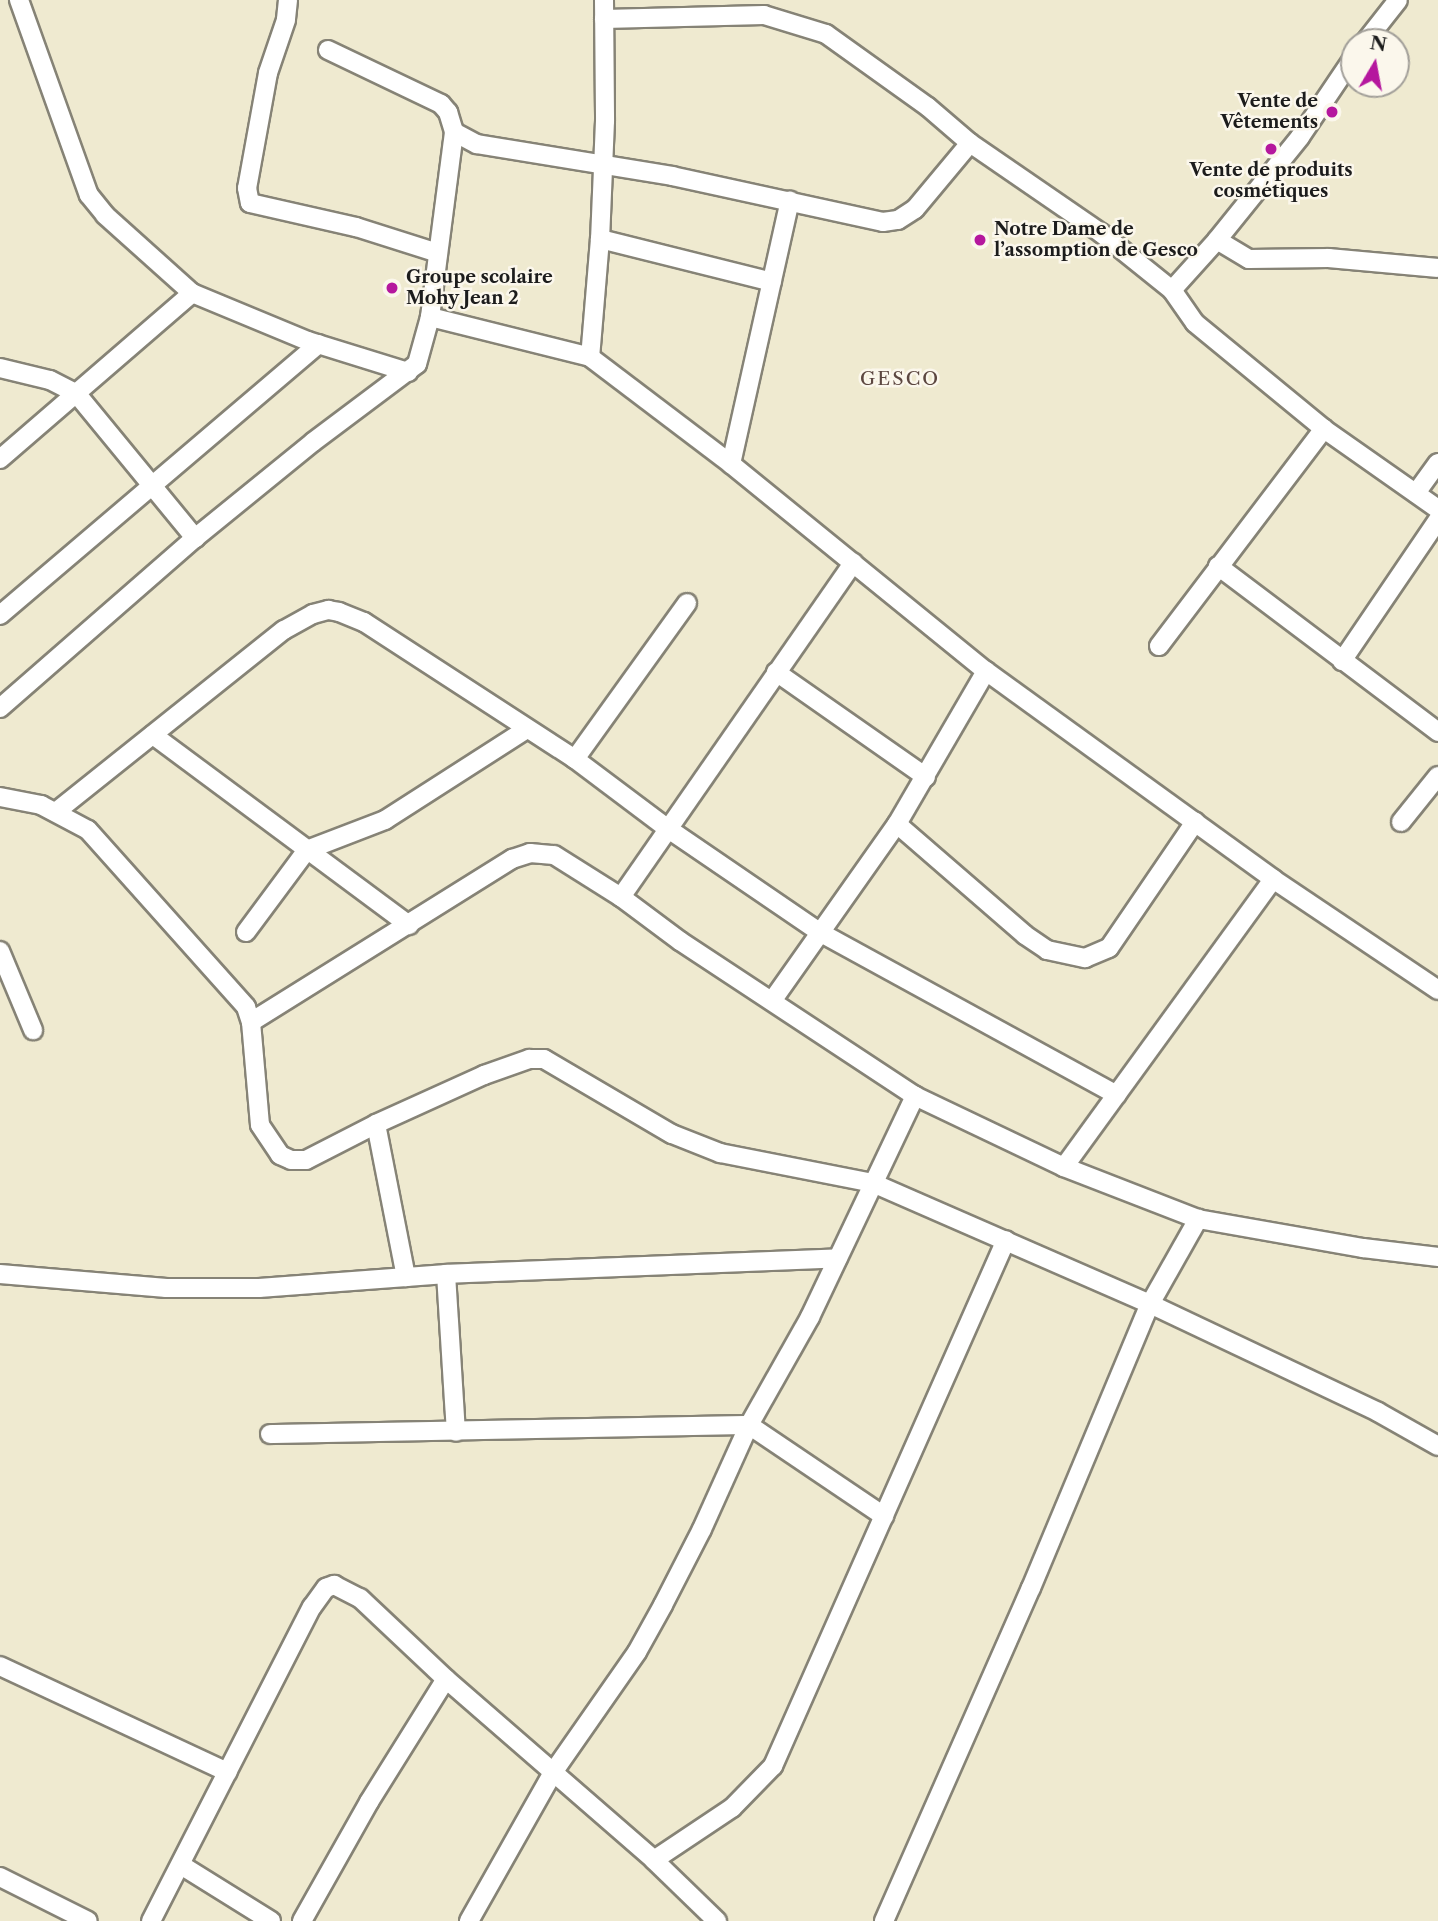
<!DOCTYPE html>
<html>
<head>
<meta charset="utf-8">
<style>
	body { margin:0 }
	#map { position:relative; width:1438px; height:1921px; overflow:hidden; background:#efead0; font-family:"Libre Caslon Text",serif }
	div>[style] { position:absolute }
	.roads { filter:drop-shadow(2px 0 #868376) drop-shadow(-2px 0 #868376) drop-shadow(0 2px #868376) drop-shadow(0 -2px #868376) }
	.minor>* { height:18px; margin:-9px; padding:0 9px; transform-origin:9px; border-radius:9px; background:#fff }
	.dots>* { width:19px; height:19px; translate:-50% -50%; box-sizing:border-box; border:4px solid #fbf7ec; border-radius:50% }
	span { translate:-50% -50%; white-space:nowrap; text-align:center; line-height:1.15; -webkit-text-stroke:5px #fbf7ec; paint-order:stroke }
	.poi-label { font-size:18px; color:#1c1c1c; font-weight:700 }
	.right { translate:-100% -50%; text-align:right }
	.left { translate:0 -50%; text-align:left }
	.neighbourhood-label { font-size:19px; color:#5c4740; letter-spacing:2px }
	.north { position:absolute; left:1340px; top:28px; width:70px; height:70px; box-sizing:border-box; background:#fbf7ec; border:2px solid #a29f99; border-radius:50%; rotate:10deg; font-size:19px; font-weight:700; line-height:28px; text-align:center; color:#1c1c1c }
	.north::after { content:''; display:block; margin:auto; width:24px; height:32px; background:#b5179e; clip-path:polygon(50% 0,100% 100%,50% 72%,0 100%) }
</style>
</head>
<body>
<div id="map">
	<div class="roads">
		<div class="minor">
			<div style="left:19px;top:0;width:207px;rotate:70.3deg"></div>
			<div style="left:89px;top:195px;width:26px;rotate:51deg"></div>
			<div style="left:105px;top:215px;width:117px;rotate:41.9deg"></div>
			<div style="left:192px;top:293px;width:126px;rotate:22.5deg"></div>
			<div style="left:308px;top:341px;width:105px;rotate:17.2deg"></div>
			<div style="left:288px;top:0;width:20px;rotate:96deg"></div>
			<div style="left:286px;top:20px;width:56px;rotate:108.8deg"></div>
			<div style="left:268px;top:73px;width:117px;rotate:100.3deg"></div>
			<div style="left:247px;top:188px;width:15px;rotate:79deg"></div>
			<div style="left:250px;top:203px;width:109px;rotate:12.8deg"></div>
			<div style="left:356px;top:227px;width:86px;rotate:17.6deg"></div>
			<div style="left:604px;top:0;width:121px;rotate:89.5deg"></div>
			<div style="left:605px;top:121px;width:118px;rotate:92.4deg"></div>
			<div style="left:600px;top:239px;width:118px;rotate:94.8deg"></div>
			<div style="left:590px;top:357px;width:177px;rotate:37.2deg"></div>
			<div style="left:731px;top:464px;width:328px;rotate:39.1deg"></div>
			<div style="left:986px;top:671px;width:354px;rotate:35.9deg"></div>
			<div style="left:1273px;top:879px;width:199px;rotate:33.9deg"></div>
			<div style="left:604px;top:19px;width:160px;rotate:-1.4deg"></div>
			<div style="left:764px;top:15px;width:65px;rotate:17deg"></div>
			<div style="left:826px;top:34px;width:125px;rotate:35.6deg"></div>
			<div style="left:928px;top:107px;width:55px;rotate:40.6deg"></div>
			<div style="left:970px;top:143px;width:159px;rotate:34.5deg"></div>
			<div style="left:1101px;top:233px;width:91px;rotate:38.8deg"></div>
			<div style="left:1172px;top:290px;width:40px;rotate:55.1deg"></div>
			<div style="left:1195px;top:323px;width:167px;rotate:39.4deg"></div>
			<div style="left:1324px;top:429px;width:139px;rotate:35.1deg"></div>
			<div style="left:1365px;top:42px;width:53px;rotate:-51.8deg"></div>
			<div style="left:328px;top:50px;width:125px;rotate:25.5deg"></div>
			<div style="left:441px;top:104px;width:11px;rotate:49deg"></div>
			<div style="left:448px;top:112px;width:21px;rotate:73deg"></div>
			<div style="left:454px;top:132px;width:26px;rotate:28deg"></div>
			<div style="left:477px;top:144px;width:198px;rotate:9.3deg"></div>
			<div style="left:672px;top:176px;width:216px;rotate:12.3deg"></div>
			<div style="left:883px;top:222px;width:15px;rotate:-8deg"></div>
			<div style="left:898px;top:220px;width:20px;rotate:-33deg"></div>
			<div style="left:915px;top:209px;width:86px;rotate:-50.2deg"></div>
			<div style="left:600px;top:239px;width:177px;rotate:14deg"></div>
			<div style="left:1217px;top:240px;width:37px;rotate:31deg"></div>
			<div style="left:1249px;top:259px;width:80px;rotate:-0.7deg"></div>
			<div style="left:1329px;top:258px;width:109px;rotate:5.2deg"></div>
			<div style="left:1172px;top:290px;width:67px;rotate:-48deg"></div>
			<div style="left:1217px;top:240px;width:132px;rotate:-51.1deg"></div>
			<div style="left:1300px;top:137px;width:97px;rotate:-56deg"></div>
			<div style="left:430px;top:317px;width:165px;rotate:14deg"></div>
			<div style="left:0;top:368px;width:51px;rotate:13.5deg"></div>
			<div style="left:50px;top:380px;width:29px;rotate:27deg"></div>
			<div style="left:76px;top:393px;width:188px;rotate:50.6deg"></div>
			<div style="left:0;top:459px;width:254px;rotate:-40.8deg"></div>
			<div style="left:731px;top:464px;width:270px;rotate:-77.4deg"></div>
			<div style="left:1416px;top:493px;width:37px;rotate:-54deg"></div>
			<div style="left:1218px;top:566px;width:276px;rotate:37deg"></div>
			<div style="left:0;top:615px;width:418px;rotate:-40.4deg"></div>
			<div style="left:1159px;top:646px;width:273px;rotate:-52.8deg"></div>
			<div style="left:1342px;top:661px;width:171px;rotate:-55.8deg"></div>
			<div style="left:776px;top:672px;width:183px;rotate:35deg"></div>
			<div style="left:0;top:708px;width:259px;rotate:-41.1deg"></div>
			<div style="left:195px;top:538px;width:152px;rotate:-39.1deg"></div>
			<div style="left:313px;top:442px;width:130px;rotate:-36.9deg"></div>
			<div style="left:417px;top:364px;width:49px;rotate:-74.5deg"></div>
			<div style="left:430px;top:317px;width:187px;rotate:-82.6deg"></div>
			<div style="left:153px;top:735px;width:319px;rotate:36.6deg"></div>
			<div style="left:575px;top:759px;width:192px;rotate:-54.3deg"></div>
			<div style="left:0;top:797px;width:42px;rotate:11deg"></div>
			<div style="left:41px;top:805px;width:53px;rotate:28deg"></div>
			<div style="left:88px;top:830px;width:237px;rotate:48.2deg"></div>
			<div style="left:246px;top:1007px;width:16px;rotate:72deg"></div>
			<div style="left:251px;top:1022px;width:103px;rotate:85deg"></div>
			<div style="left:260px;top:1125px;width:36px;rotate:56deg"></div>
			<div style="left:280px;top:1155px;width:12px;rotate:24deg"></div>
			<div style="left:291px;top:1160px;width:15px"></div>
			<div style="left:306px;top:1160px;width:79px;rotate:-27.2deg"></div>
			<div style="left:376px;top:1124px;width:156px;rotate:78.9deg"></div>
			<div style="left:57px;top:811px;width:290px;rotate:-38.6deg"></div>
			<div style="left:284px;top:630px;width:33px;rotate:-29deg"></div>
			<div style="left:313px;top:614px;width:16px;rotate:-15deg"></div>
			<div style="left:328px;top:610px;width:11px;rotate:10deg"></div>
			<div style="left:339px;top:612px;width:27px;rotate:22deg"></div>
			<div style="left:364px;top:622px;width:252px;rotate:33deg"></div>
			<div style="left:575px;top:759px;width:115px;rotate:36.9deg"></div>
			<div style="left:667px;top:828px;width:186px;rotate:34.3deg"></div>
			<div style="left:821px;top:933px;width:337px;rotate:28.7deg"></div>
			<div style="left:1401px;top:822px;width:59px;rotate:-51.2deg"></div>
			<div style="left:897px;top:824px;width:169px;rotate:40.9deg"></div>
			<div style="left:1025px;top:935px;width:27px;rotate:34deg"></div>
			<div style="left:1047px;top:950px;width:39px;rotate:12deg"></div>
			<div style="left:1085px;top:958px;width:26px;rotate:-23deg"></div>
			<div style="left:1109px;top:948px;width:153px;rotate:-55.7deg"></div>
			<div style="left:621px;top:897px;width:74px;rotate:36.7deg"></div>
			<div style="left:680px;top:941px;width:282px;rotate:33.4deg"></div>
			<div style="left:915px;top:1096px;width:165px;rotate:25.5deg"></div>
			<div style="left:1064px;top:1167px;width:144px;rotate:21.2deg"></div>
			<div style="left:1198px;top:1219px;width:168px;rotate:10deg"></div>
			<div style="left:1363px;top:1248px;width:76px;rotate:6.8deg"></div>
			<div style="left:246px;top:932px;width:102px;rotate:-53.4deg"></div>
			<div style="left:307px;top:850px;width:84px;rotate:-21deg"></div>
			<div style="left:385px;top:820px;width:169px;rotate:-32.7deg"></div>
			<div style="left:0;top:951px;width:86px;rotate:67.3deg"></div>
			<div style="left:772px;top:1001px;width:217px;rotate:-54.8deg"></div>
			<div style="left:897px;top:824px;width:177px;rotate:-59.8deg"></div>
			<div style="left:251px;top:1022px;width:308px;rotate:-32deg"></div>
			<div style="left:512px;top:859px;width:19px;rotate:-18deg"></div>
			<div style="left:530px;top:853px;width:24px;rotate:5deg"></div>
			<div style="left:554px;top:855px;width:79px;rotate:32.1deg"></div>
			<div style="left:621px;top:897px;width:407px;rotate:-55.2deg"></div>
			<div style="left:376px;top:1124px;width:119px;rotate:-24.4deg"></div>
			<div style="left:484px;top:1075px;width:48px;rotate:-19.6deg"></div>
			<div style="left:529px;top:1059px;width:15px"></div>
			<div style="left:544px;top:1059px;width:148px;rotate:30.4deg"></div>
			<div style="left:672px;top:1134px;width:52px;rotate:21.6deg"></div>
			<div style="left:720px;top:1153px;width:156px;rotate:11.1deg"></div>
			<div style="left:873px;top:1183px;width:302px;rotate:23.6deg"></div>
			<div style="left:1150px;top:1304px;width:252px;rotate:25.3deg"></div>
			<div style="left:1378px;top:1412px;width:69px;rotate:29.5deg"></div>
			<div style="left:1064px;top:1167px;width:356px;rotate:-54deg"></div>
			<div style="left:0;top:1274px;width:167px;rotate:4.8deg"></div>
			<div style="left:166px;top:1288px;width:93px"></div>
			<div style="left:259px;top:1288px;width:188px;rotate:-4.3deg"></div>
			<div style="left:446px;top:1274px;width:392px;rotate:-2.3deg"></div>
			<div style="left:446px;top:1274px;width:158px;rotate:86.4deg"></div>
			<div style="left:270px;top:1434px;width:479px;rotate:-1.1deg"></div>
			<div style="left:749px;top:1425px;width:163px;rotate:34deg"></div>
			<div style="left:0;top:1666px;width:251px;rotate:25deg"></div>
			<div style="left:654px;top:1860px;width:94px;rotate:-33.7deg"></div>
			<div style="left:732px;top:1808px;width:59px;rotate:-45.7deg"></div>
			<div style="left:773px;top:1766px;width:575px;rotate:-66.11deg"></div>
			<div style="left:181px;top:1865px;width:106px;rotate:31.9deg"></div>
			<div style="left:0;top:1877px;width:98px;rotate:26.6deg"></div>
			<div style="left:151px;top:1921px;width:353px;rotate:-62.9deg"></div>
			<div style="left:312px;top:1607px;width:24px;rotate:-54deg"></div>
			<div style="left:326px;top:1588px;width:9px;rotate:-21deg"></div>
			<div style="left:334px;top:1585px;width:29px;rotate:27deg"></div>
			<div style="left:360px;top:1598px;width:118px;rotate:43.3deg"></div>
			<div style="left:446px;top:1679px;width:276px;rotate:41deg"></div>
			<div style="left:654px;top:1860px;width:88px;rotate:44.1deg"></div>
			<div style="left:302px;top:1921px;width:137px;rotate:-60.6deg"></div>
			<div style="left:369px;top:1802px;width:145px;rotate:-58deg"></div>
			<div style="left:469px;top:1921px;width:172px;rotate:-60.5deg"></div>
			<div style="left:554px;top:1771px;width:145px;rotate:-55.1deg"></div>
			<div style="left:637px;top:1652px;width:54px;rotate:-61deg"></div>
			<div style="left:663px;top:1605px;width:85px;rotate:-62.8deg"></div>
			<div style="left:702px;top:1529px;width:114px;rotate:-65.7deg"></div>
			<div style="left:749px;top:1425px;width:124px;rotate:-60.5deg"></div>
			<div style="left:810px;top:1317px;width:245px;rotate:-64.6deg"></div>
			<div style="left:884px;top:1921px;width:364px;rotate:-66.2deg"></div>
			<div style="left:1031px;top:1588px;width:308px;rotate:-67.3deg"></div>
			<div style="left:1150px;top:1304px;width:98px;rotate:-60.5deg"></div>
		</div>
	</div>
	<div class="dots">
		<div style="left:1332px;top:112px;background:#b5179e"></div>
		<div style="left:1271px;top:149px;background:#b5179e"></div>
		<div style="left:980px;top:240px;background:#b5179e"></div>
		<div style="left:392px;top:288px;background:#b5179e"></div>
	</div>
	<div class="poi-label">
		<span class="right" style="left:1318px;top:112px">Vente de<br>Vêtements</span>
		<span style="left:1271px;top:181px">Vente de produits<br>cosmétiques</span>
		<span class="left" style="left:994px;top:240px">Notre Dame de<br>l’assomption de Gesco</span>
		<span class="left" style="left:406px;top:288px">Groupe scolaire<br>Mohy Jean 2</span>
	</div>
	<div class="neighbourhood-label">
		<span style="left:900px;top:379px">GESCO</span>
	</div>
	<div class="north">N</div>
</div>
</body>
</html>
